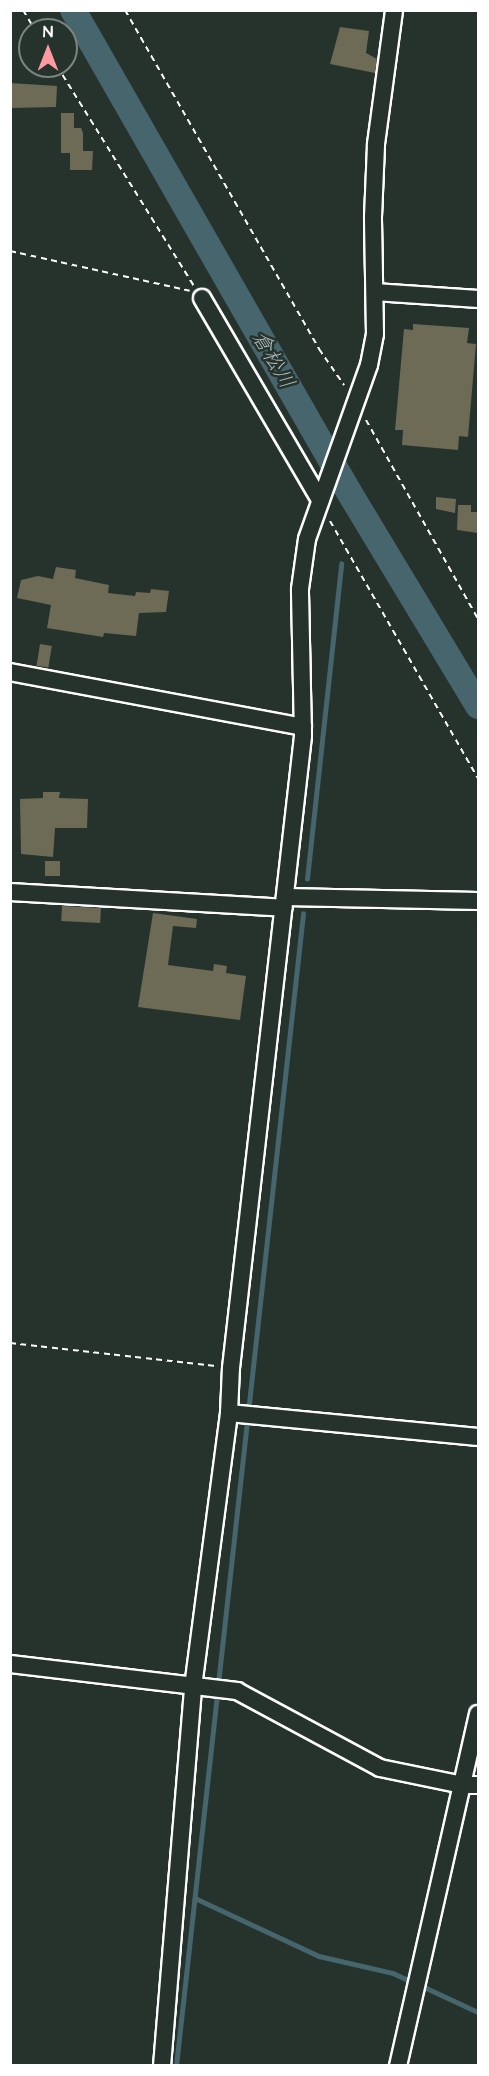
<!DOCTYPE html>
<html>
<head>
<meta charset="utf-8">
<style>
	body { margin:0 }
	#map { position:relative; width:489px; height:2076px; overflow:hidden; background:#26332d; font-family:"Architects Daughter","Klee One",sans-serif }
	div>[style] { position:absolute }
	.stream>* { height:4.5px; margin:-2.25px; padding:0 2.25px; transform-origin:2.25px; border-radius:2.25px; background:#46656c }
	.river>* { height:26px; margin:-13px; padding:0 13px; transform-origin:13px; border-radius:13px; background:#46656c }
	.building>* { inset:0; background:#6d6a56; transform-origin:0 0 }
	.path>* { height:2px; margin-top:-1px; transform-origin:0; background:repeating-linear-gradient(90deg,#fff 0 6px,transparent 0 10.5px) }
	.roads { filter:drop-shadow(2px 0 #fff) drop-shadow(-2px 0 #fff) drop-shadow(0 2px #fff) drop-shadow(0 -2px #fff) }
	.street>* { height:16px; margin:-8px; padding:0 8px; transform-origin:8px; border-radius:8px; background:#26332d }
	span { translate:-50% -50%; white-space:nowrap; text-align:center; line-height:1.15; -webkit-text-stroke:5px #26332d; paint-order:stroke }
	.water-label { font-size:21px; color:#acbabd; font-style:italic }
	.frame { position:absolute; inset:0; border:12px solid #fff; pointer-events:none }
	.north { position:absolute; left:18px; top:18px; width:60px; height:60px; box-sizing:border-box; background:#26332d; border:2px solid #7d8581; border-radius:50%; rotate:0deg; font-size:16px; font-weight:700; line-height:24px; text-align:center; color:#fff }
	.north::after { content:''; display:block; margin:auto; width:21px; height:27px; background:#ff9aa2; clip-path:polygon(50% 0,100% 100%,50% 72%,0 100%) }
</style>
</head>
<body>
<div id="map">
	<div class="stream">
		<div style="left:307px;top:879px;width:317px;rotate:-83.8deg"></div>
		<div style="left:218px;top:1684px;width:775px;rotate:-83.7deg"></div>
		<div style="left:195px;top:1898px;width:137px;rotate:25.1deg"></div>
		<div style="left:319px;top:1956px;width:76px;rotate:12.9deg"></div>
		<div style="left:393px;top:1973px;width:21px;rotate:25deg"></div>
		<div style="left:420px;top:1985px;width:64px;rotate:25deg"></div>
		<div style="left:176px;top:2066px;width:376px;rotate:-83.7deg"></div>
	</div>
	<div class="river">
		<div style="left:73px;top:10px;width:555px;rotate:60.2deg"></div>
		<div style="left:349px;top:492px;width:250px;rotate:58.9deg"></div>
	</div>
	<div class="building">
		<div style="clip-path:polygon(340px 27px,369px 31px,366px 53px,377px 59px,375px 73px,330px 64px)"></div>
		<div style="clip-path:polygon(10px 83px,57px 86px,56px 107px,10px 108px)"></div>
		<div style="clip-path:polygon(61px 113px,74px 113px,74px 128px,81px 128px,83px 133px,83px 151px,93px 151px,92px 170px,70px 170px,70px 153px,61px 153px)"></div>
		<div style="clip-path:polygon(413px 324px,469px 328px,467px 343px,476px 344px,468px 437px,459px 436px,458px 450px,402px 445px,403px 430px,395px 430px,404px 329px,413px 330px)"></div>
		<div style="clip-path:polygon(436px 497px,456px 499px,455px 513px,436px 509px)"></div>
		<div style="clip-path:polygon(458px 505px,471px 505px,471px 512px,478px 512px,478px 533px,457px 530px)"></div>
		<div style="clip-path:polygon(56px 567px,76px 570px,75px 578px,109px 585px,108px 593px,135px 596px,136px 592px,150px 593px,151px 589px,169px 591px,166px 612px,139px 613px,136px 636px,104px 633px,103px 637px,47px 628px,51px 605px,17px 598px,21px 580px,38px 576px,53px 579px)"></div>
		<div style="left:40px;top:644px;width:12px;height:22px;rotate:9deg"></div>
		<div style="clip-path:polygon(43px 792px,60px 792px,59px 798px,88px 799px,87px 828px,55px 828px,53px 857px,21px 854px,20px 799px,43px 798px)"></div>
		<div style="left:45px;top:861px;width:15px;height:15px"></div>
		<div style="left:62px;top:906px;width:39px;height:15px;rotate:3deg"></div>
		<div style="clip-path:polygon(153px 913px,197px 919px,196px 928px,173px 926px,168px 965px,213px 971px,214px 964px,227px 966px,226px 973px,246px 976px,240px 1020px,138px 1007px)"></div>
	</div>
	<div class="path">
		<div style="left:23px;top:10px;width:23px;rotate:59deg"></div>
		<div style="left:125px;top:10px;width:391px;rotate:60.2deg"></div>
		<div style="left:319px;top:349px;width:44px;rotate:55.2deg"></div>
		<div style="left:57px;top:66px;width:259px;rotate:58.1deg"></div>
		<div style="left:10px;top:251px;width:184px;rotate:12.5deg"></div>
		<div style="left:366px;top:420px;width:228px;rotate:60.6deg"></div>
		<div style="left:330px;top:521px;width:297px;rotate:60.1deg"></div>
		<div style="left:10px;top:1343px;width:207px;rotate:6.4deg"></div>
	</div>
	<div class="roads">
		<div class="street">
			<div style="left:375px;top:292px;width:103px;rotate:3.9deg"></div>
			<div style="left:202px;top:298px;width:234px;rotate:59.7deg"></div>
			<div style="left:10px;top:672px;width:298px;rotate:10.6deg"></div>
			<div style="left:10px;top:892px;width:274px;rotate:3.3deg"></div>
			<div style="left:286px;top:897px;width:192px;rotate:1.2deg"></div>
			<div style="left:229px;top:1413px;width:250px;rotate:5.5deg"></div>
			<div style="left:10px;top:1664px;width:229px;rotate:6.8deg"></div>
			<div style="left:237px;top:1691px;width:162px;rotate:28.3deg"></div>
			<div style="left:380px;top:1768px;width:85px;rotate:11.6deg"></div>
			<div style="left:463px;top:1785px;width:15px"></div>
			<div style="left:162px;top:2066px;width:380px;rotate:-85.3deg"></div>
			<div style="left:193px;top:1687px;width:276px;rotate:-82.5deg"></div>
			<div style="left:229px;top:1413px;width:45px;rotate:-87.5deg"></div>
			<div style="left:231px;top:1368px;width:636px;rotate:-83.5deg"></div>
			<div style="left:303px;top:736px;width:147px;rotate:-91.2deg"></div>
			<div style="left:300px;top:589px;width:50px;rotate:-82deg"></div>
			<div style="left:307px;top:539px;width:185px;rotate:-70.4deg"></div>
			<div style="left:369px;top:365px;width:32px;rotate:-79deg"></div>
			<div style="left:375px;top:334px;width:117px;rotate:-91deg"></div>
			<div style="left:373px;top:217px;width:73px;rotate:-87.6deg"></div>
			<div style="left:376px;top:144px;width:135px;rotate:-82.3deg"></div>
			<div style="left:398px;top:2066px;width:361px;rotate:-77.2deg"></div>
		</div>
	</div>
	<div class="water-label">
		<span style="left:273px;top:360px;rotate:60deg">倉松川</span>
	</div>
	<div class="frame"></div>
	<div class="north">N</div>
</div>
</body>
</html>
